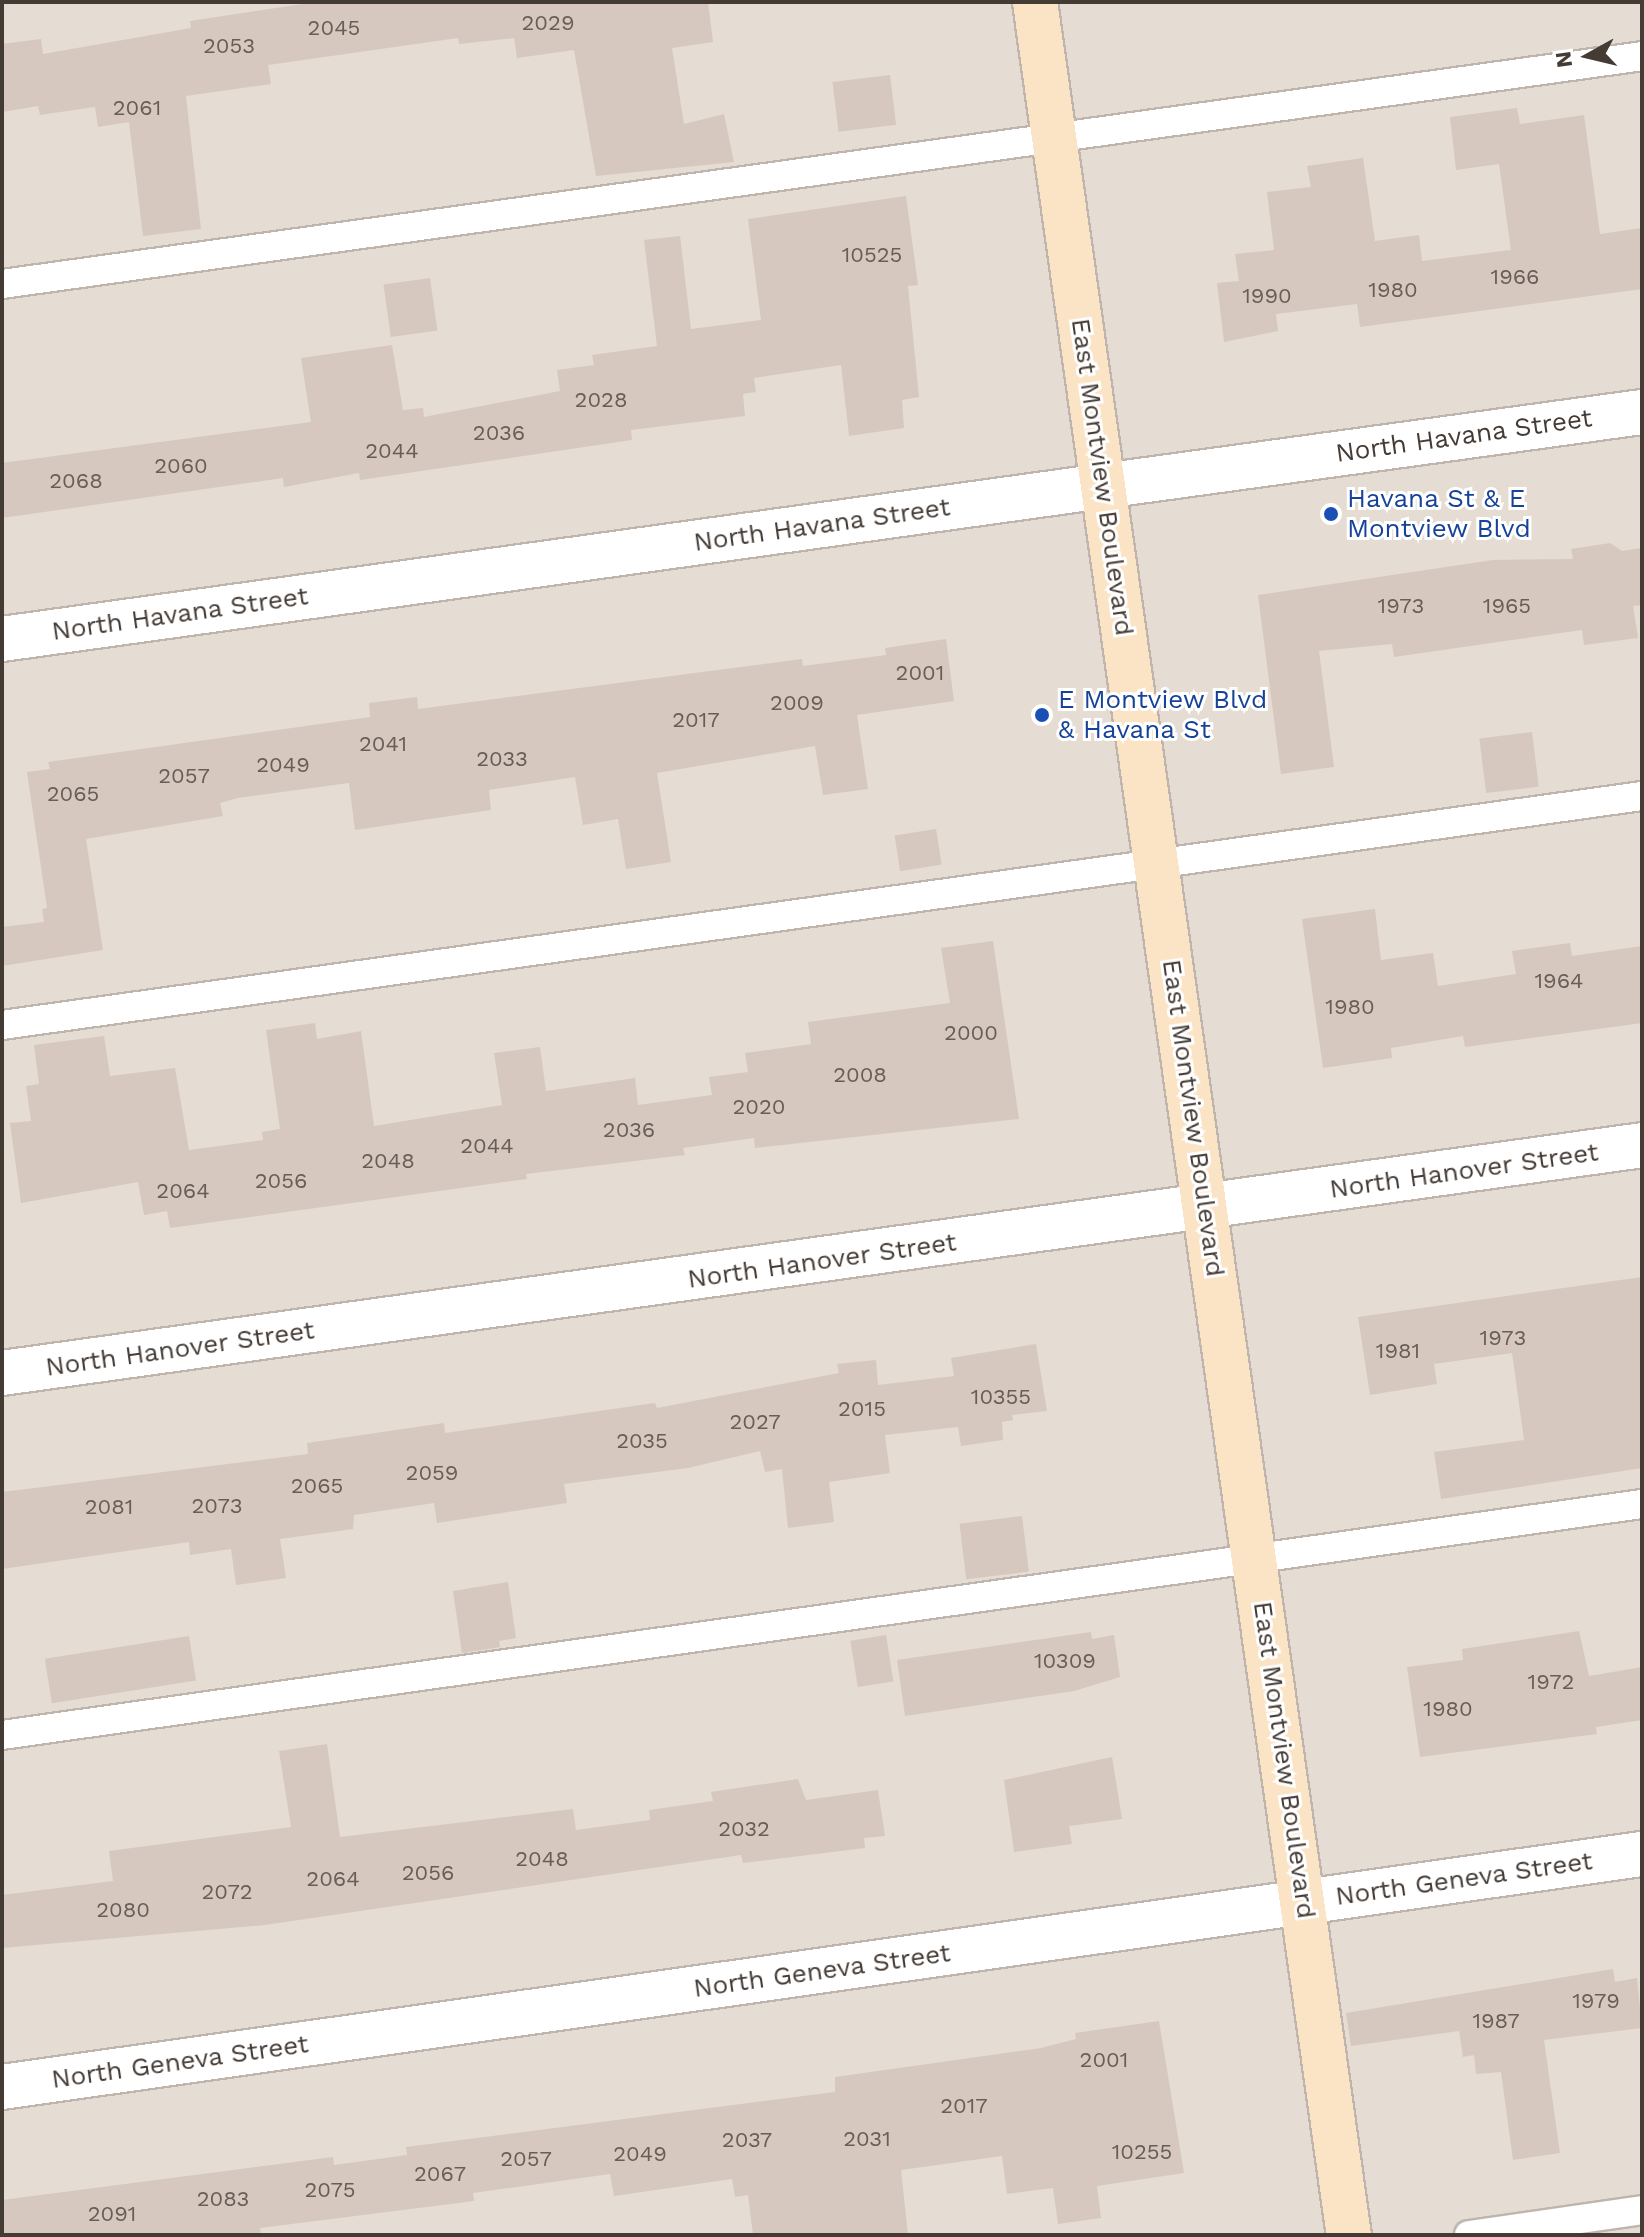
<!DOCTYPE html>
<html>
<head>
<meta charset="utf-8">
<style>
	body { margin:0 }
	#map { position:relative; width:1644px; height:2237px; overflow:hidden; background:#f2ece5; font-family:"Work Sans",sans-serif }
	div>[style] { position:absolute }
	.residential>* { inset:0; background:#e5dcd4; transform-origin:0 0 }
	.building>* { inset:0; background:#d6c8be; transform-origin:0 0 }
	.roads { filter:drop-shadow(2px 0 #bfb5ac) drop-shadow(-2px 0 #bfb5ac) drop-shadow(0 2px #bfb5ac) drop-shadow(0 -2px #bfb5ac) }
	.service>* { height:28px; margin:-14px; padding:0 14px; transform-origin:14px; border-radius:14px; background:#fff }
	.minor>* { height:44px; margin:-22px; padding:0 22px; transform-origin:22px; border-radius:22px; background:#fff }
	.tertiary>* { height:44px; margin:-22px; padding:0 22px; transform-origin:22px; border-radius:22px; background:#fff }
	.secondary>* { height:44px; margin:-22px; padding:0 22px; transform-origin:22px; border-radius:22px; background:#fbe4c6 }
	.dots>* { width:22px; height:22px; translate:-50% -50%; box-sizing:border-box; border:4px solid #fff; border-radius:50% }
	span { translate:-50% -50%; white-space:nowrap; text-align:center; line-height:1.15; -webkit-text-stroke:6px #fff; paint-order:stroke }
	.number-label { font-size:22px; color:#685e57 }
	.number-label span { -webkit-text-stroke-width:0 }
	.street-label { font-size:26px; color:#443b35 }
	.transit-label { font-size:26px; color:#164399 }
	.left { translate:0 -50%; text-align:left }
	.frame { position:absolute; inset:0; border:4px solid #443b35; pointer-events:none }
	.north { position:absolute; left:1548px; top:16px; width:80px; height:80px; -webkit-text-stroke:6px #fff; paint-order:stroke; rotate:262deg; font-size:22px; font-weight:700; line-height:32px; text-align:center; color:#443b35 }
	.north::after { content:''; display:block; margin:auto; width:28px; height:36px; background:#443b35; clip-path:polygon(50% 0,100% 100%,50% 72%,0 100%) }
</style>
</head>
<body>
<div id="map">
	<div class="residential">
		<div style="left:2px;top:2px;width:1640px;height:2233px"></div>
	</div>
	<div class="building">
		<div style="clip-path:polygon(316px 2px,708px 2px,713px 42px,672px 48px,684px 124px,724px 114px,734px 162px,596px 176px,574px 50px,517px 58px,514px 38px,459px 44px,458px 38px,268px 65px,271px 84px,186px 96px,201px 229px,143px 236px,129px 122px,98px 127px,95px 107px,40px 115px,38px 106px,2px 112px,2px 44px,41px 39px,43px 54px,191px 28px,190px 21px)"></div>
		<div style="left:890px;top:75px;width:50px;height:58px;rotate:83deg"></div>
		<div style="clip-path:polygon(1517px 108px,1520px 124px,1584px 115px,1600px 234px,1642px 228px,1642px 289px,1360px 327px,1357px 304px,1276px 314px,1278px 331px,1224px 342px,1217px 283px,1239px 281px,1235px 254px,1274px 250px,1267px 192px,1311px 187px,1307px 166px,1363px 158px,1375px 241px,1419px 235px,1422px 261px,1511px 250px,1499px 164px,1456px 170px,1450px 117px)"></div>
		<div style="clip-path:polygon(906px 196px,918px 285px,908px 286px,919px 397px,902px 400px,904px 428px,849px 436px,841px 365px,754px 378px,756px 392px,743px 394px,745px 416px,631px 430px,632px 440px,360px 480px,359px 473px,284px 487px,283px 478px,2px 518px,2px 463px,311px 422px,301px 358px,392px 345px,403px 410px,423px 408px,424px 417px,560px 391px,557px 370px,594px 365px,592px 355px,657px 346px,644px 240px,680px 236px,691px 329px,761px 320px,748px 219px)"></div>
		<div style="left:430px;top:278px;width:53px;height:47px;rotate:82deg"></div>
		<div style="clip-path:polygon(1610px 543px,1622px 551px,1642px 548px,1642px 605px,1633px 606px,1638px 638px,1584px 645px,1582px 630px,1394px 657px,1392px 644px,1319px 651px,1334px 767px,1281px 774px,1258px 595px,1493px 560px,1573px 559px,1571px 549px)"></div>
		<div style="clip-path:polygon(946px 639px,954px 701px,857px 715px,868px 789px,823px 795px,815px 746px,657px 773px,671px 862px,626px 869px,618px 819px,583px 825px,575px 777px,489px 790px,491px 810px,355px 830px,349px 783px,238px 798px,220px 803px,223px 816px,86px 839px,103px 950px,2px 966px,2px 927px,44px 922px,42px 909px,47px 908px,27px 772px,50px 769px,48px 762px,370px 717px,369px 703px,417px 697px,418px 709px,802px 659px,803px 666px,886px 655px,885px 648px)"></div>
		<div style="left:1532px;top:732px;width:55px;height:53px;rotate:83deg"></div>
		<div style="left:936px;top:829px;width:36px;height:42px;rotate:81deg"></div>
		<div style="clip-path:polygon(1375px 909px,1381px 960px,1433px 953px,1438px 986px,1516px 974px,1512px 951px,1570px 943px,1572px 956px,1642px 946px,1642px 1023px,1465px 1047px,1463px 1036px,1391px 1048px,1392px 1058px,1323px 1068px,1302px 919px)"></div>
		<div style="clip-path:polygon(993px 941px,1019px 1119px,755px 1148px,754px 1138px,683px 1148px,685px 1155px,526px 1174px,527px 1179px,170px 1228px,167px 1211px,144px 1215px,138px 1182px,21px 1203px,10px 1123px,31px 1121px,26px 1086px,39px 1084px,34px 1045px,104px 1036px,110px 1076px,175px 1068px,189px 1150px,263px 1140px,262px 1132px,280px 1129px,266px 1030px,315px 1023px,317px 1039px,361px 1031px,374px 1126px,502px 1105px,494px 1053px,540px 1047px,546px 1091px,635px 1078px,638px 1105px,712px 1095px,709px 1077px,748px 1072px,745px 1053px,811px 1044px,808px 1022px,950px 1003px,941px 948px)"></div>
		<div style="clip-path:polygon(1642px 1277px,1642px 1468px,1441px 1499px,1434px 1452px,1524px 1440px,1512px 1353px,1434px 1364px,1437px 1384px,1370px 1395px,1358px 1317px)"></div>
		<div style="clip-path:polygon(1036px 1344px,1047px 1411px,1012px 1415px,1013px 1420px,1002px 1422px,1003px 1440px,961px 1446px,958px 1427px,885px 1435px,890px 1473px,829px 1482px,834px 1522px,788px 1528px,782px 1469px,765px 1472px,760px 1451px,688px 1468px,564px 1484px,567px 1503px,437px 1523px,434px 1503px,354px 1515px,353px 1529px,280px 1539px,286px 1578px,236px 1585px,231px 1549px,190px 1555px,189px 1542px,2px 1569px,2px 1492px,308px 1454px,307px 1443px,444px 1423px,445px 1433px,655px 1403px,657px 1408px,839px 1373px,837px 1364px,876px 1360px,878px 1385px,954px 1376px,951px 1358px)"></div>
		<div style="left:1022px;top:1516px;width:56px;height:63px;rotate:83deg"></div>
		<div style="clip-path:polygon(508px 1582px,516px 1638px,499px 1641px,500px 1647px,462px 1653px,453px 1591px)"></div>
		<div style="clip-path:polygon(1579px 1631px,1589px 1676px,1642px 1667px,1642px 1720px,1596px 1727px,1597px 1734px,1420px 1757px,1407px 1667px,1463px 1660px,1462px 1649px)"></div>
		<div style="clip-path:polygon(1091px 1632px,1092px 1639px,1114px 1635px,1120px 1677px,1074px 1691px,905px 1716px,897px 1660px)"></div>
		<div style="left:886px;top:1635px;width:47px;height:36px;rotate:81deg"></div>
		<div style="left:189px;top:1636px;width:45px;height:146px;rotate:81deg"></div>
		<div style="clip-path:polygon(327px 1744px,340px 1837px,573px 1809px,576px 1830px,650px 1820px,649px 1810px,713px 1801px,711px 1792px,798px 1779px,806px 1800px,878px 1790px,885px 1836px,864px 1838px,865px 1848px,743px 1863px,741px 1855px,265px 1925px,2px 1948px,2px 1895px,113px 1881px,109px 1851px,291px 1827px,279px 1751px)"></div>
		<div style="clip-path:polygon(1112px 1757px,1122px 1819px,1069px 1826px,1072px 1844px,1014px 1852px,1004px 1780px)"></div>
		<div style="clip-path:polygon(1613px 1969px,1615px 1982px,1637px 1978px,1642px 2028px,1544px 2040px,1560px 2153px,1513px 2160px,1501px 2072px,1476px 2074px,1474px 2055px,1463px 2057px,1459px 2031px,1351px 2046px,1346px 2013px)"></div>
		<div style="clip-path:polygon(1159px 2021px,1184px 2173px,1097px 2186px,1101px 2218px,1058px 2224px,1053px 2188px,1007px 2194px,1002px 2156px,901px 2170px,908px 2235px,753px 2235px,748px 2195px,735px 2197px,732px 2179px,614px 2196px,610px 2174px,473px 2193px,474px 2201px,260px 2228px,261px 2235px,2px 2235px,2px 2200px,333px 2157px,334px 2165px,407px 2155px,406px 2147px,835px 2092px,835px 2077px,1041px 2048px,1076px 2039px,1075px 2033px)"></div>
	</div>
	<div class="roads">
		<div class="service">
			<div style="left:2px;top:284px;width:1656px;rotate:-7.91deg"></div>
			<div style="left:2px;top:1025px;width:1656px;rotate:-7.95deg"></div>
			<div style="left:2px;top:1735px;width:1656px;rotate:-8.02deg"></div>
			<div style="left:1469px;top:2235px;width:175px;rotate:-8.2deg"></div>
		</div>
		<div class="minor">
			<div style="left:2px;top:639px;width:1112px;rotate:-7.91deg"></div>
			<div style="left:2px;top:1373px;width:1656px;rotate:-7.91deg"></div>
			<div style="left:2px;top:2087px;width:1656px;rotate:-8.09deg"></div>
		</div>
		<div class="tertiary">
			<div style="left:1103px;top:486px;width:544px;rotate:-7.82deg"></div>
		</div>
		<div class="secondary">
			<div style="left:1035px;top:2px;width:2255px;rotate:82deg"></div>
		</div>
	</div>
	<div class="dots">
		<div style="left:1331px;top:514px;background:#1a4fb4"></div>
		<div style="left:1042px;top:715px;background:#1a4fb4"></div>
	</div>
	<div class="number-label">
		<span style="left:548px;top:23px">2029</span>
		<span style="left:334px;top:28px">2045</span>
		<span style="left:229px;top:46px">2053</span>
		<span style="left:137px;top:108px">2061</span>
		<span style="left:872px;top:255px">10525</span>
		<span style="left:1515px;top:277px">1966</span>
		<span style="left:1393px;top:290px">1980</span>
		<span style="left:1267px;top:296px">1990</span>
		<span style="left:601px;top:400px">2028</span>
		<span style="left:499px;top:433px">2036</span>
		<span style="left:392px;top:451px">2044</span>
		<span style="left:181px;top:466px">2060</span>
		<span style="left:76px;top:481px">2068</span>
		<span style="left:1401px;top:606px">1973</span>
		<span style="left:1507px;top:606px">1965</span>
		<span style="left:920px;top:673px">2001</span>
		<span style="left:797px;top:703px">2009</span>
		<span style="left:696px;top:720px">2017</span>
		<span style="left:383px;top:744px">2041</span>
		<span style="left:502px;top:759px">2033</span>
		<span style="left:283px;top:765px">2049</span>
		<span style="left:184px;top:776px">2057</span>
		<span style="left:73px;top:794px">2065</span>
		<span style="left:1559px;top:981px">1964</span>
		<span style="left:1350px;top:1007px">1980</span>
		<span style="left:971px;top:1033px">2000</span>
		<span style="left:860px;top:1075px">2008</span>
		<span style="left:759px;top:1107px">2020</span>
		<span style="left:629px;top:1130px">2036</span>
		<span style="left:487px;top:1146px">2044</span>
		<span style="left:388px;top:1161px">2048</span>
		<span style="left:281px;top:1181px">2056</span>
		<span style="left:183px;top:1191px">2064</span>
		<span style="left:1503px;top:1338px">1973</span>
		<span style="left:1398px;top:1351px">1981</span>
		<span style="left:1001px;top:1397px">10355</span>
		<span style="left:862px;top:1409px">2015</span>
		<span style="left:755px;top:1422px">2027</span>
		<span style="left:642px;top:1441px">2035</span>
		<span style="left:432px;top:1473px">2059</span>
		<span style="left:317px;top:1486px">2065</span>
		<span style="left:217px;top:1506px">2073</span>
		<span style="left:109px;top:1507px">2081</span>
		<span style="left:1065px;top:1661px">10309</span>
		<span style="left:1551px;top:1682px">1972</span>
		<span style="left:1448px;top:1709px">1980</span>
		<span style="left:744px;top:1829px">2032</span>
		<span style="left:542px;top:1859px">2048</span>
		<span style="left:428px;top:1873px">2056</span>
		<span style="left:333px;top:1879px">2064</span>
		<span style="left:227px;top:1892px">2072</span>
		<span style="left:123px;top:1910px">2080</span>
		<span style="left:1596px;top:2001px">1979</span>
		<span style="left:1496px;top:2021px">1987</span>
		<span style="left:1104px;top:2060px">2001</span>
		<span style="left:964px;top:2106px">2017</span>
		<span style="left:867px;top:2139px">2031</span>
		<span style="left:747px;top:2140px">2037</span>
		<span style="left:1142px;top:2152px">10255</span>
		<span style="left:640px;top:2154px">2049</span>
		<span style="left:526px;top:2159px">2057</span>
		<span style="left:440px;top:2174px">2067</span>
		<span style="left:330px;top:2190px">2075</span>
		<span style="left:223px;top:2199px">2083</span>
		<span style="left:112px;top:2214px">2091</span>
	</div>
	<div class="street-label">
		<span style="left:1464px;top:436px;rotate:-8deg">North Havana Street</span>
		<span style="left:1102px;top:477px;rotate:82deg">East Montview Boulevard</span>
		<span style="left:822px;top:525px;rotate:-8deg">North Havana Street</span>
		<span style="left:180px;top:614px;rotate:-8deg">North Havana Street</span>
		<span style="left:1193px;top:1118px;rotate:82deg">East Montview Boulevard</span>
		<span style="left:1464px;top:1171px;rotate:-8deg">North Hanover Street</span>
		<span style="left:822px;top:1261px;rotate:-8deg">North Hanover Street</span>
		<span style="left:180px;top:1349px;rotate:-8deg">North Hanover Street</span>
		<span style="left:1284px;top:1760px;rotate:82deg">East Montview Boulevard</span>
		<span style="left:1464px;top:1879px;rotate:-8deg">North Geneva Street</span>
		<span style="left:822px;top:1971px;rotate:-8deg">North Geneva Street</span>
		<span style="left:180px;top:2062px;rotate:-8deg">North Geneva Street</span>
	</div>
	<div class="transit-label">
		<span class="left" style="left:1347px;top:514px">Havana St &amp; E<br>Montview Blvd</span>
		<span class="left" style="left:1058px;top:715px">E Montview Blvd<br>&amp; Havana St</span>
	</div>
	<div class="frame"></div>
	<div class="north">N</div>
</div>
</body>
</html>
